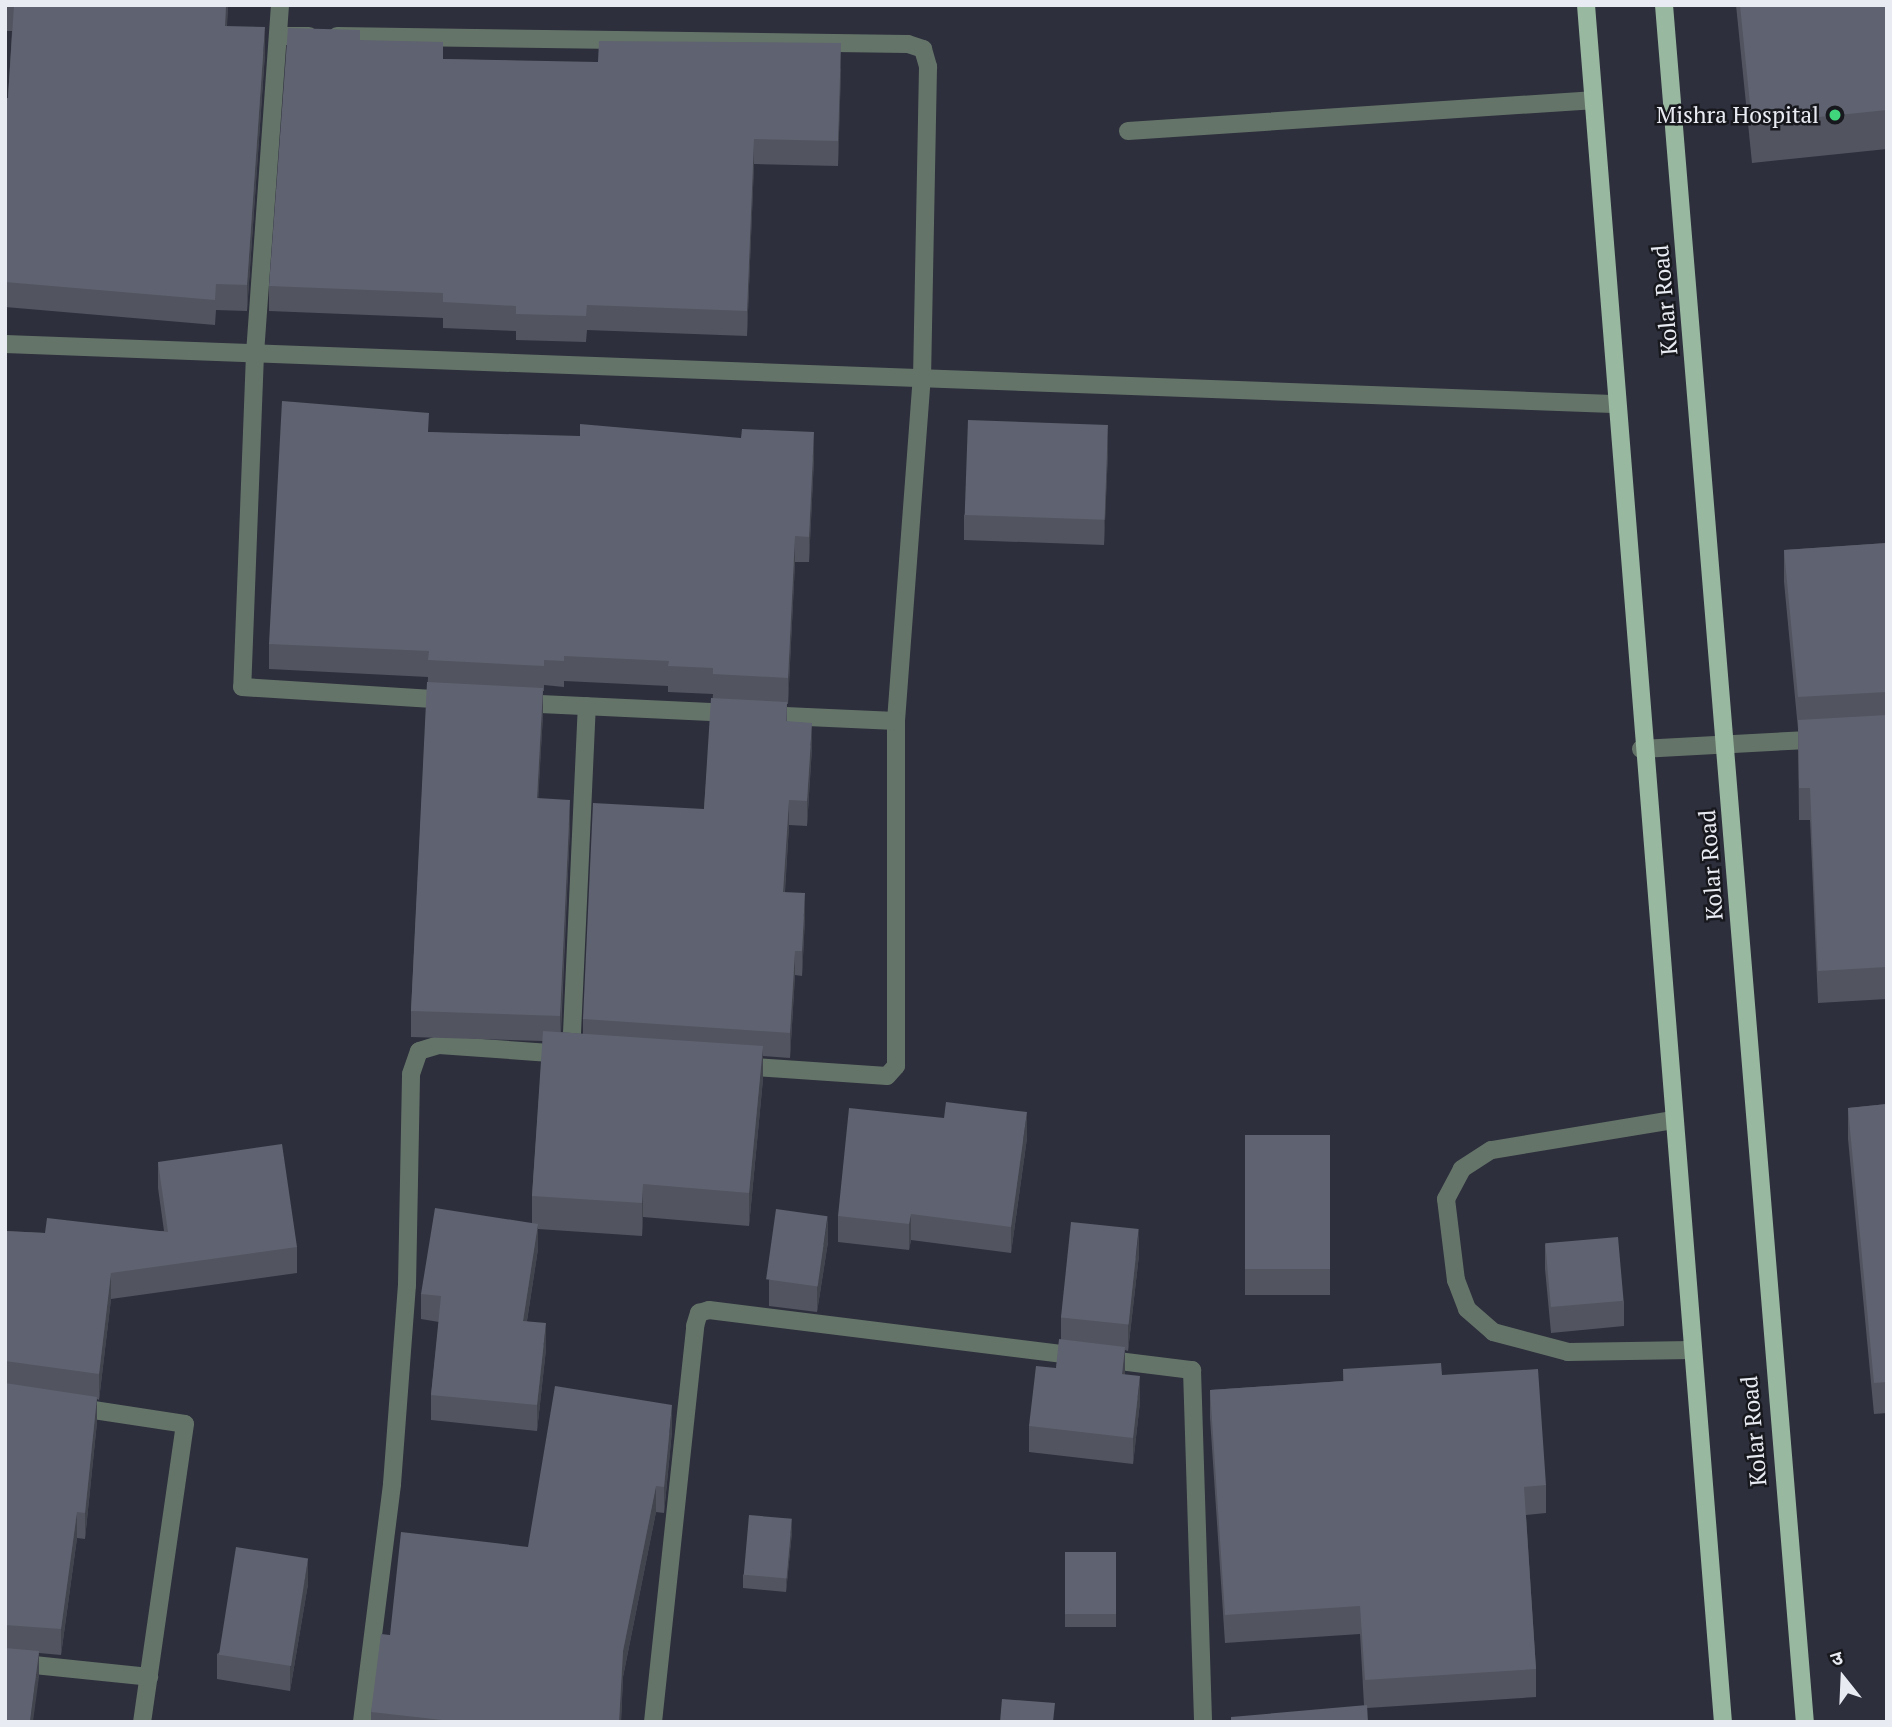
<!DOCTYPE html>
<html>
<head>
<meta charset="utf-8">
<style>
	body { margin:0 }
	#map { position:relative; width:1892px; height:1727px; overflow:hidden; background:#2d2f3c; font-family:"PT Serif","Noto Sans Devanagari",serif }
	div>[style] { position:absolute }
	.minor>* { height:18px; margin:-9px; padding:0 9px; transform-origin:9px; border-radius:9px; background:#657469 }
	.major>* { height:18px; margin:-9px; padding:0 9px; transform-origin:9px; border-radius:9px; background:#99b8a0 }
	.wall>* { inset:0; background:#525460; transform-origin:0 0 }
	.shaded-wall>* { inset:0; background:#42454e; transform-origin:0 0 }
	.building>* { inset:0; background:#5f6270; transform-origin:0 0 }
	.dots>* { width:19px; height:19px; translate:-50% -50%; box-sizing:border-box; border:4px solid #17181d; border-radius:50% }
	span { translate:-50% -50%; white-space:nowrap; text-align:center; line-height:1.15; -webkit-text-stroke:5px #17181d; paint-order:stroke }
	.poi-label { font-size:23px; color:#e9ebf3 }
	.right { translate:-100% -50%; text-align:right }
	.street-label { font-size:23px; color:#e9ebf3 }
	.frame { position:absolute; inset:0; border:7px solid #e9ebf3; pointer-events:none }
	.north { position:absolute; left:1808px; top:1643px; width:70px; height:70px; -webkit-text-stroke:5px #17181d; paint-order:stroke; rotate:342deg; font-size:19px; font-weight:700; line-height:28px; text-align:center; color:#e9ebf3 }
	.north::after { content:''; display:block; margin:auto; width:24px; height:32px; background:#e9ebf3; clip-path:polygon(50% 0,100% 100%,50% 72%,0 100%) }
</style>
</head>
<body>
<div id="map">
	<div class="minor">
		<div style="left:280px;top:5px;width:350px;rotate:94.1deg"></div>
		<div style="left:255px;top:354px;width:333px;rotate:92.2deg"></div>
		<div style="left:242px;top:687px;width:207px;rotate:3.6deg"></div>
		<div style="left:278px;top:36px;width:31px"></div>
		<div style="left:337px;top:36px;width:571px;rotate:0.8deg"></div>
		<div style="left:908px;top:44px;width:16px;rotate:18deg"></div>
		<div style="left:923px;top:49px;width:19px;rotate:74deg"></div>
		<div style="left:928px;top:67px;width:308px;rotate:91.1deg"></div>
		<div style="left:922px;top:375px;width:347px;rotate:94.3deg"></div>
		<div style="left:896px;top:721px;width:345px;rotate:90deg"></div>
		<div style="left:896px;top:1066px;width:13px;rotate:132deg"></div>
		<div style="left:887px;top:1076px;width:148px;rotate:-176.1deg"></div>
		<div style="left:1128px;top:131px;width:465px;rotate:-3.8deg"></div>
		<div style="left:5px;top:344px;width:1609px;rotate:2.14deg"></div>
		<div style="left:519px;top:703px;width:213px;rotate:2.7deg"></div>
		<div style="left:763px;top:715px;width:133px;rotate:2.6deg"></div>
		<div style="left:1641px;top:749px;width:182px;rotate:-3.1deg"></div>
		<div style="left:571px;top:1055px;width:349px;rotate:-87.4deg"></div>
		<div style="left:1673px;top:1120px;width:184px;rotate:170.6deg"></div>
		<div style="left:1491px;top:1150px;width:35px;rotate:147deg"></div>
		<div style="left:1462px;top:1169px;width:34px;rotate:118deg"></div>
		<div style="left:1446px;top:1199px;width:82px;rotate:83deg"></div>
		<div style="left:1456px;top:1280px;width:31px;rotate:69deg"></div>
		<div style="left:1467px;top:1309px;width:35px;rotate:41deg"></div>
		<div style="left:1493px;top:1332px;width:78px;rotate:14.9deg"></div>
		<div style="left:1568px;top:1352px;width:123px;rotate:-0.9deg"></div>
		<div style="left:74px;top:1407px;width:112px;rotate:8.7deg"></div>
		<div style="left:185px;top:1424px;width:301px;rotate:98.2deg"></div>
		<div style="left:5px;top:1662px;width:145px;rotate:5.9deg"></div>
		<div style="left:362px;top:1722px;width:240px;rotate:-82.8deg"></div>
		<div style="left:392px;top:1484px;width:200px;rotate:-85.7deg"></div>
		<div style="left:407px;top:1285px;width:211px;rotate:-88.9deg"></div>
		<div style="left:411px;top:1074px;width:24px;rotate:-71deg"></div>
		<div style="left:419px;top:1051px;width:21px;rotate:-17deg"></div>
		<div style="left:439px;top:1045px;width:125px;rotate:4.1deg"></div>
		<div style="left:653px;top:1722px;width:398px;rotate:-83.9deg"></div>
		<div style="left:695px;top:1326px;width:14px;rotate:-73deg"></div>
		<div style="left:699px;top:1313px;width:10px;rotate:-17deg"></div>
		<div style="left:709px;top:1310px;width:487px;rotate:7.1deg"></div>
		<div style="left:1192px;top:1370px;width:352px;rotate:88.2deg"></div>
	</div>
	<div class="major">
		<div style="left:1586px;top:5px;width:1722px;rotate:85.44deg"></div>
		<div style="left:1664px;top:5px;width:1723px;rotate:85.31deg"></div>
	</div>
	<div class="wall">
		<div style="clip-path:polygon(5px 5px,228px 5px,227px 26px,265px 53px,247px 311px,216px 310px,215px 325px,5px 307px,5px 98px,8px 98px,12px 31px,5px 31px)"></div>
		<div style="clip-path:polygon(1736px 5px,1887px 5px,1887px 149px,1752px 163px)"></div>
		<div style="clip-path:polygon(360px 40px,443px 59px,841px 69px,838px 166px,754px 164px,747px 336px,587px 330px,586px 342px,516px 340px,516px 331px,443px 328px,443px 318px,269px 311px,269px 286px)"></div>
		<div style="clip-path:polygon(evenodd,429px 432px,814px 458px,809px 562px,795px 562px,788px 704px,787px 704px,787px 721px,812px 747px,807px 826px,789px 825px,785px 892px,805px 918px,802px 976px,795px 975px,790px 1058px,763px 1056px,763px 1079px,749px 1226px,643px 1217px,642px 1236px,538px 1229px,538px 1249px,527px 1321px,546px 1349px,537px 1431px,431px 1420px,431px 1395px,439px 1322px,421px 1319px,421px 1294px,532px 1223px,532px 1196px,543px 1041px,411px 1037px,411px 1011px,428px 677px,269px 669px,269px 644px,429px 432px,564px 681px,668px 686px,668px 692px,713px 694px,704px 809px,583px 1019px,583px 1034px,561px 1032px,570px 826px,538px 798px,543px 714px,543px 691px,544px 691px,544px 685px,564px 687px,564px 681px)"></div>
		<div style="clip-path:polygon(1108px 451px,1104px 545px,964px 540px,964px 515px)"></div>
		<div style="clip-path:polygon(1887px 543px,1887px 999px,1818px 1003px,1810px 820px,1799px 820px,1798px 729px,1784px 582px,1784px 550px)"></div>
		<div style="clip-path:polygon(1887px 1104px,1887px 1413px,1874px 1414px,1848px 1139px,1848px 1108px)"></div>
		<div style="left:1245px;top:1135px;width:85px;height:160px"></div>
		<div style="clip-path:polygon(1027px 1138px,1011px 1253px,911px 1240px,909px 1250px,838px 1242px,838px 1216px)"></div>
		<div style="clip-path:polygon(158px 1162px,297px 1247px,297px 1273px,111px 1299px,99px 1400px,97px 1399px,97px 1422px,85px 1539px,77px 1538px,61px 1655px,39px 1653px,39px 1677px,5px 1722px,5px 1231px,45px 1233px,164px 1231px,158px 1188px)"></div>
		<div style="clip-path:polygon(828px 1242px,817px 1312px,769px 1306px,769px 1280px)"></div>
		<div style="clip-path:polygon(1545px 1244px,1624px 1301px,1624px 1326px,1551px 1333px,1545px 1269px)"></div>
		<div style="clip-path:polygon(1139px 1255px,1128px 1351px,1125px 1350px,1125px 1375px,1140px 1402px,1133px 1464px,1029px 1452px,1029px 1426px,1056px 1368px,1061px 1339px,1061px 1317px)"></div>
		<div style="clip-path:polygon(1343px 1369px,1442px 1375px,1546px 1485px,1546px 1513px,1526px 1515px,1536px 1669px,1536px 1697px,1367px 1708px,1364px 1705px,1360px 1634px,1225px 1643px,1210px 1418px,1210px 1390px,1343px 1381px)"></div>
		<div style="clip-path:polygon(672px 1431px,664px 1513px,656px 1512px,623px 1677px,621px 1722px,371px 1722px,371px 1712px,390px 1635px,528px 1547px)"></div>
		<div style="clip-path:polygon(792px 1532px,786px 1592px,743px 1588px,743px 1575px)"></div>
		<div style="left:1065px;top:1552px;width:51px;height:75px"></div>
		<div style="clip-path:polygon(308px 1584px,290px 1691px,217px 1679px,217px 1654px)"></div>
	</div>
	<div class="shaded-wall">
		<div style="clip-path:polygon(226px 5px,228px 5px,225px 52px,225px 26px)"></div>
		<div style="clip-path:polygon(265px 27px,265px 53px,247px 311px,247px 285px)"></div>
		<div style="clip-path:polygon(841px 43px,841px 69px,838px 166px,838px 141px)"></div>
		<div style="clip-path:polygon(754px 139px,754px 164px,747px 336px,747px 311px)"></div>
		<div style="clip-path:polygon(1108px 425px,1108px 451px,1104px 545px,1104px 520px)"></div>
		<div style="clip-path:polygon(814px 432px,814px 458px,809px 562px,809px 537px)"></div>
		<div style="clip-path:polygon(795px 536px,795px 562px,788px 704px,788px 678px)"></div>
		<div style="clip-path:polygon(543px 688px,543px 714px,537px 824px,537px 798px)"></div>
		<div style="clip-path:polygon(812px 723px,812px 747px,807px 826px,807px 801px)"></div>
		<div style="clip-path:polygon(570px 800px,570px 826px,560px 1042px,560px 1016px)"></div>
		<div style="clip-path:polygon(789px 800px,789px 825px,783px 917px,783px 892px)"></div>
		<div style="clip-path:polygon(805px 893px,805px 918px,802px 976px,802px 951px)"></div>
		<div style="clip-path:polygon(795px 951px,795px 975px,790px 1058px,790px 1033px)"></div>
		<div style="clip-path:polygon(763px 1046px,763px 1079px,749px 1226px,749px 1193px)"></div>
		<div style="clip-path:polygon(1027px 1112px,1027px 1138px,1011px 1253px,1011px 1227px)"></div>
		<div style="clip-path:polygon(643px 1184px,643px 1217px,642px 1236px,642px 1203px)"></div>
		<div style="clip-path:polygon(911px 1214px,911px 1240px,909px 1250px,909px 1224px)"></div>
		<div style="clip-path:polygon(828px 1216px,828px 1242px,817px 1312px,817px 1286px)"></div>
		<div style="clip-path:polygon(538px 1224px,538px 1249px,523px 1346px,523px 1321px)"></div>
		<div style="clip-path:polygon(1139px 1229px,1139px 1255px,1128px 1351px,1128px 1325px)"></div>
		<div style="clip-path:polygon(111px 1273px,111px 1299px,99px 1400px,99px 1374px)"></div>
		<div style="clip-path:polygon(546px 1323px,546px 1349px,537px 1431px,537px 1405px)"></div>
		<div style="clip-path:polygon(1125px 1347px,1125px 1373px,1122px 1400px,1122px 1374px)"></div>
		<div style="left:7px;top:1360px;width:26px;height:2px;rotate:90deg"></div>
		<div style="clip-path:polygon(1140px 1376px,1140px 1402px,1133px 1464px,1133px 1438px)"></div>
		<div style="clip-path:polygon(97px 1397px,97px 1422px,85px 1539px,85px 1513px)"></div>
		<div style="clip-path:polygon(672px 1405px,672px 1431px,664px 1513px,664px 1487px)"></div>
		<div style="clip-path:polygon(656px 1486px,656px 1512px,623px 1677px,621px 1722px,619px 1722px,623px 1651px)"></div>
		<div style="clip-path:polygon(77px 1512px,77px 1538px,61px 1655px,61px 1629px)"></div>
		<div style="clip-path:polygon(792px 1519px,792px 1532px,786px 1592px,786px 1579px)"></div>
		<div style="clip-path:polygon(308px 1559px,308px 1584px,290px 1691px,290px 1665px)"></div>
		<div style="clip-path:polygon(39px 1651px,39px 1677px,33px 1722px,30px 1722px)"></div>
	</div>
	<div class="building">
		<div style="clip-path:polygon(13px 5px,226px 5px,225px 26px,265px 27px,247px 285px,216px 284px,215px 300px,5px 282px,5px 98px,8px 98px,14px 5px)"></div>
		<div style="clip-path:polygon(1740px 5px,1887px 5px,1887px 110px,1752px 124px)"></div>
		<div style="clip-path:polygon(288px 28px,360px 30px,360px 40px,443px 42px,443px 59px,598px 62px,599px 41px,841px 43px,838px 141px,754px 139px,747px 311px,587px 305px,586px 316px,516px 314px,516px 306px,443px 302px,443px 293px,269px 286px)"></div>
		<div style="clip-path:polygon(282px 401px,429px 413px,428px 432px,580px 436px,580px 424px,741px 438px,742px 429px,814px 432px,809px 537px,795px 536px,788px 678px,713px 674px,713px 668px,668px 666px,669px 661px,564px 656px,564px 661px,544px 660px,544px 666px,428px 660px,429px 651px,269px 644px)"></div>
		<div style="left:968px;top:420px;width:140px;height:95px;rotate:2deg"></div>
		<div style="clip-path:polygon(1887px 543px,1887px 692px,1798px 697px,1784px 550px)"></div>
		<div style="clip-path:polygon(427px 682px,543px 688px,537px 798px,570px 800px,560px 1016px,411px 1011px)"></div>
		<div style="clip-path:polygon(711px 698px,787px 702px,786px 721px,812px 723px,807px 801px,789px 800px,783px 892px,805px 893px,802px 951px,795px 951px,790px 1033px,583px 1019px,593px 803px,704px 809px)"></div>
		<div style="clip-path:polygon(1887px 715px,1887px 967px,1818px 971px,1810px 788px,1799px 788px,1798px 720px)"></div>
		<div style="clip-path:polygon(543px 1031px,763px 1046px,749px 1193px,643px 1184px,642px 1203px,532px 1196px)"></div>
		<div style="clip-path:polygon(946px 1102px,1027px 1112px,1011px 1227px,911px 1214px,909px 1224px,838px 1216px,849px 1108px,944px 1118px)"></div>
		<div style="clip-path:polygon(1887px 1104px,1887px 1382px,1874px 1383px,1848px 1108px)"></div>
		<div style="left:1245px;top:1135px;width:85px;height:134px"></div>
		<div style="clip-path:polygon(282px 1144px,297px 1247px,111px 1273px,99px 1374px,5px 1361px,5px 1231px,45px 1233px,47px 1218px,168px 1232px,158px 1162px)"></div>
		<div style="clip-path:polygon(435px 1208px,538px 1224px,523px 1321px,546px 1323px,537px 1405px,431px 1395px,441px 1296px,421px 1294px)"></div>
		<div style="left:776px;top:1209px;width:52px;height:71px;rotate:8deg"></div>
		<div style="left:1071px;top:1222px;width:68px;height:96px;rotate:6deg"></div>
		<div style="left:1618px;top:1237px;width:64px;height:73px;rotate:85deg"></div>
		<div style="clip-path:polygon(1059px 1339px,1125px 1347px,1122px 1374px,1140px 1376px,1133px 1438px,1029px 1426px,1036px 1366px,1056px 1368px)"></div>
		<div style="clip-path:polygon(1441px 1363px,1442px 1375px,1538px 1369px,1546px 1485px,1524px 1487px,1536px 1669px,1365px 1680px,1360px 1606px,1225px 1615px,1210px 1390px,1344px 1381px,1343px 1369px)"></div>
		<div style="clip-path:polygon(5px 1383px,97px 1397px,85px 1513px,77px 1512px,61px 1629px,5px 1625px)"></div>
		<div style="clip-path:polygon(555px 1386px,672px 1405px,664px 1487px,656px 1486px,623px 1651px,619px 1722px,460px 1722px,371px 1712px,381px 1634px,390px 1635px,401px 1532px,528px 1547px)"></div>
		<div style="left:749px;top:1515px;width:43px;height:60px;rotate:5deg"></div>
		<div style="left:236px;top:1547px;width:73px;height:109px;rotate:9deg"></div>
		<div style="left:1065px;top:1552px;width:51px;height:62px"></div>
		<div style="clip-path:polygon(5px 1648px,39px 1651px,30px 1722px,5px 1722px)"></div>
		<div style="clip-path:polygon(1002px 1699px,1055px 1703px,1053px 1722px,1000px 1722px)"></div>
		<div style="clip-path:polygon(1367px 1705px,1368px 1722px,1231px 1722px,1231px 1717px)"></div>
	</div>
	<div class="dots">
		<div style="left:1835px;top:115px;background:#40d77c"></div>
	</div>
	<div class="poi-label">
		<span class="right" style="left:1819px;top:115px">Mishra Hospital</span>
	</div>
	<div class="street-label">
		<span style="left:1665px;top:300px;rotate:-95deg">Kolar Road</span>
		<span style="left:1711px;top:865px;rotate:-94deg">Kolar Road</span>
		<span style="left:1754px;top:1431px;rotate:-95deg">Kolar Road</span>
	</div>
	<div class="frame"></div>
	<div class="north">उ</div>
</div>
</body>
</html>
